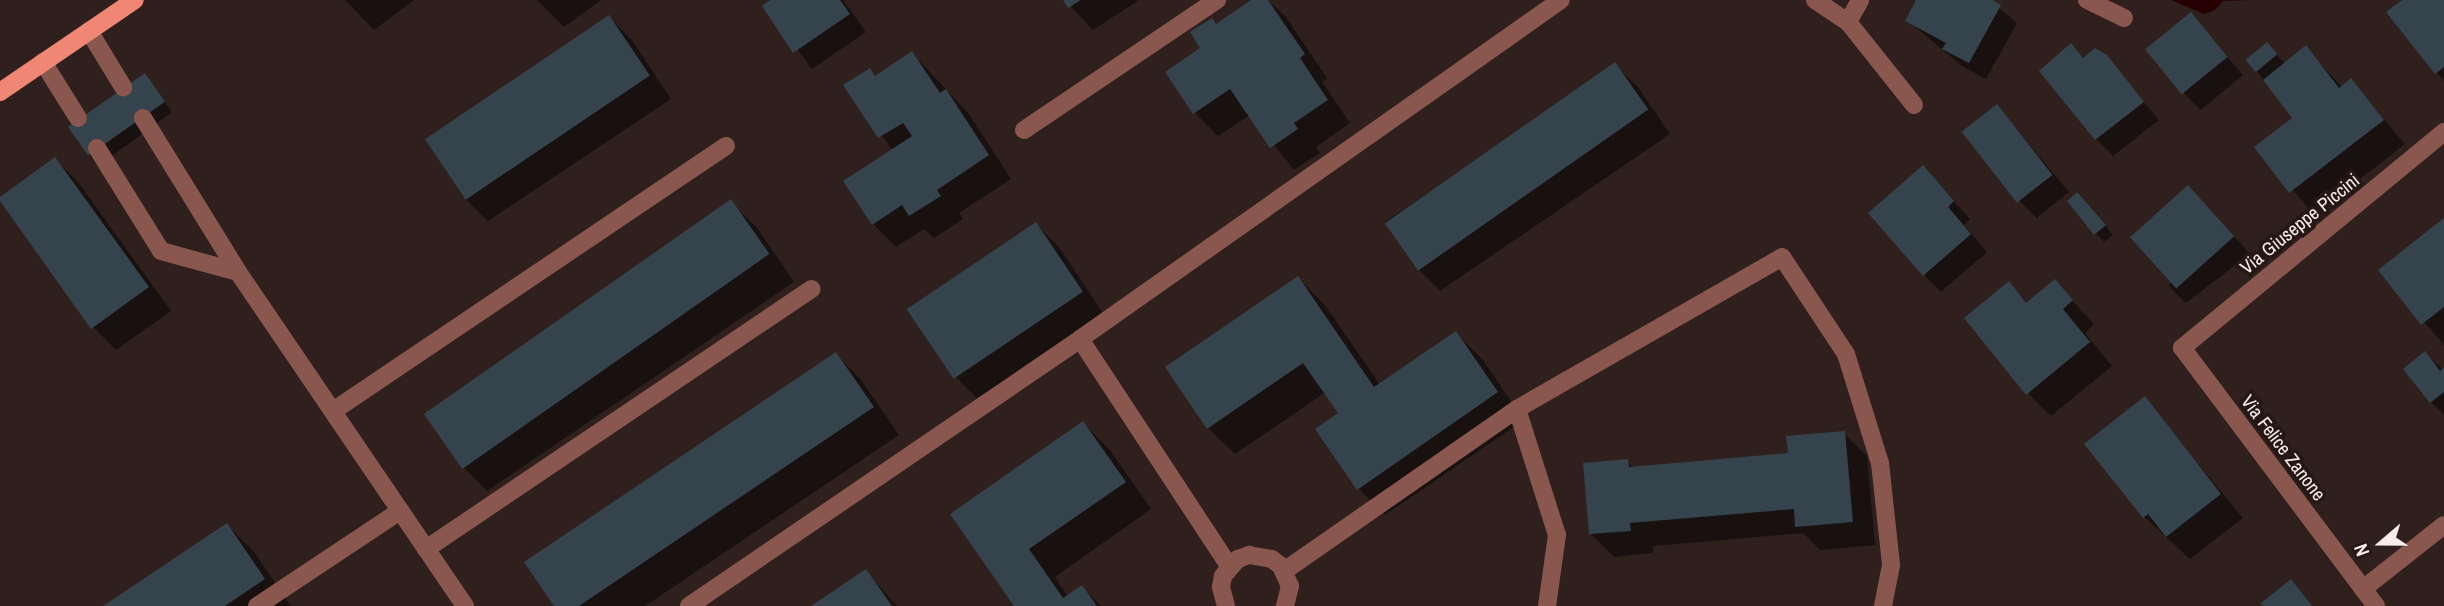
<!DOCTYPE html>
<html>
<head>
<meta charset="utf-8">
<style>
	body { margin:0 }
	#map { position:relative; width:2444px; height:606px; overflow:hidden; background:#2f201d; font-family:"Archivo Narrow",sans-serif }
	div>[style] { position:absolute }
	.water>* { inset:0; background:#260000 }
	.shadow>* { inset:0; background:#0007; transform-origin:0 0 }
	.building>* { inset:0; background:#35434c; transform-origin:0 0 }
	.service>* { height:18px; margin:-9px; padding:0 9px; transform-origin:9px; border-radius:9px; background:#8a574e }
	.minor>* { height:18px; margin:-9px; padding:0 9px; transform-origin:9px; border-radius:9px; background:#8a574e }
	.primary>* { height:18px; margin:-9px; padding:0 9px; transform-origin:9px; border-radius:9px; background:#f08775 }
	span { translate:-50% -50%; white-space:nowrap; text-align:center; line-height:1.15; -webkit-text-stroke:7px #251714; paint-order:stroke }
	.street-label { font-size:19px; color:#f8edeb }
	.north { position:absolute; left:2346px; top:508px; width:70px; height:70px; -webkit-text-stroke:5px #251714; paint-order:stroke; rotate:250deg; font-size:19px; font-weight:700; line-height:28px; text-align:center; color:#f8edeb }
	.north::after { content:''; display:block; margin:auto; width:24px; height:32px; background:#f8edeb; clip-path:polygon(50% 0,100% 100%,50% 72%,0 100%) }
</style>
</head>
<body>
<div id="map">
	<div class="water">
		<div style="clip-path:polygon(2171px 0,2250px 0,2223px 1px,2215px 10px,2204px 14px)"></div>
	</div>
	<div class="shadow">
		<div style="clip-path:polygon(345px 0,414px 0,374px 30px)"></div>
		<div style="clip-path:polygon(537px 0,601px 0,564px 27px)"></div>
		<div style="clip-path:polygon(773px 0,843px 0,866px 32px,812px 69px,765px 6px)"></div>
		<div style="clip-path:polygon(1065px 0,1139px 0,1093px 30px)"></div>
		<div style="clip-path:polygon(1254px 0,1268px 0,1286px 17px,1327px 78px,1322px 82px,1350px 123px,1316px 147px,1320px 153px,1294px 170px,1250px 115px,1218px 136px,1195px 113px,1167px 72px,1202px 48px,1217px 25px)"></div>
		<div style="clip-path:polygon(1918px 0,1989px 0,2017px 23px,1986px 79px,1962px 66px,1907px 20px)"></div>
		<div style="clip-path:polygon(2405px 0,2444px 0,2444px 81px,2389px 13px)"></div>
		<div style="clip-path:polygon(2191px 15px,2243px 75px,2201px 110px,2184px 93px)"></div>
		<div style="clip-path:polygon(609px 17px,632px 40px,671px 99px,488px 221px,465px 198px)"></div>
		<div style="clip-path:polygon(2071px 45px,2085px 59px,2106px 57px,2159px 120px,2113px 156px,2096px 139px)"></div>
		<div style="clip-path:polygon(2306px 48px,2342px 87px,2351px 81px,2405px 144px,2314px 215px,2257px 148px,2295px 118px,2247px 60px,2275px 53px,2285px 64px)"></div>
		<div style="clip-path:polygon(912px 53px,969px 114px,1011px 179px,959px 213px,963px 219px,934px 238px,924px 229px,896px 247px,873px 224px,893px 151px,845px 85px,870px 70px,877px 77px)"></div>
		<div style="clip-path:polygon(1615px 65px,1638px 87px,1670px 134px,1440px 291px,1417px 268px,1385px 222px)"></div>
		<div style="left:145px;top:75px;width:46px;height:92px;rotate:54deg"></div>
		<div style="clip-path:polygon(1997px 106px,2069px 192px,2037px 218px,2020px 201px)"></div>
		<div style="clip-path:polygon(55px 159px,78px 182px,171px 311px,116px 350px,93px 327px)"></div>
		<div style="clip-path:polygon(1923px 167px,1970px 219px,1964px 225px,1987px 252px,1941px 292px,1924px 275px)"></div>
		<div style="clip-path:polygon(731px 202px,758px 229px,794px 282px,487px 491px,460px 464px)"></div>
		<div style="clip-path:polygon(2086px 203px,2113px 235px,2104px 242px,2096px 233px)"></div>
		<div style="clip-path:polygon(2205px 204px,2250px 254px,2186px 303px,2169px 286px)"></div>
		<div style="clip-path:polygon(2444px 220px,2444px 345px,2380px 271px)"></div>
		<div style="clip-path:polygon(1036px 224px,1059px 247px,1105px 316px,977px 398px,954px 375px)"></div>
		<div style="clip-path:polygon(1298px 278px,1325px 305px,1380px 385px,1456px 333px,1483px 360px,1524px 420px,1385px 515px,1358px 488px,1340px 413px,1326px 392px,1235px 454px,1208px 428px)"></div>
		<div style="clip-path:polygon(2055px 282px,2094px 324px,2085px 333px,2112px 366px,2051px 416px,2028px 393px,2008px 284px,2028px 304px)"></div>
		<div style="clip-path:polygon(836px 354px,862px 381px,899px 435px,645px 606px,556px 606px)"></div>
		<div style="clip-path:polygon(2425px 354px,2444px 370px,2444px 415px,2431px 402px)"></div>
		<div style="clip-path:polygon(2144px 399px,2243px 518px,2190px 559px,2144px 517px,2087px 444px)"></div>
		<div style="clip-path:polygon(1083px 423px,1110px 450px,1151px 509px,1055px 577px,1068px 597px,1082px 587px,1101px 606px,1016px 606px,952px 515px)"></div>
		<div style="clip-path:polygon(1844px 433px,1867px 456px,1875px 545px,1820px 550px,1803px 533px,1653px 546px,1653px 553px,1614px 557px,1591px 534px,1627px 461px,1634px 468px,1789px 455px)"></div>
		<div style="clip-path:polygon(227px 525px,254px 552px,291px 606px,104px 606px)"></div>
		<div style="clip-path:polygon(866px 571px,897px 606px,814px 606px)"></div>
	</div>
	<div class="building">
		<div style="clip-path:polygon(770px 0,840px 0,850px 14px,793px 53px,762px 6px)"></div>
		<div style="clip-path:polygon(1063px 0,1081px 0,1068px 8px)"></div>
		<div style="clip-path:polygon(1251px 0,1268px 0,1305px 54px,1300px 58px,1328px 100px,1294px 123px,1298px 129px,1270px 148px,1230px 89px,1193px 114px,1165px 72px,1200px 48px,1190px 32px,1212px 18px,1216px 24px)"></div>
		<div style="clip-path:polygon(1916px 0,1993px 0,2001px 5px,1969px 63px,1942px 49px,1946px 43px,1905px 21px)"></div>
		<div style="clip-path:polygon(2402px 0,2444px 0,2444px 67px,2435px 74px,2386px 12px)"></div>
		<div style="left:2191px;top:12px;width:58px;height:59px;rotate:51deg"></div>
		<div style="left:609px;top:15px;width:73px;height:222px;rotate:56deg"></div>
		<div style="left:2267px;top:42px;width:16px;height:28px;rotate:50deg"></div>
		<div style="clip-path:polygon(2071px 43px,2083px 58px,2095px 48px,2107px 55px,2144px 102px,2095px 140px,2039px 71px)"></div>
		<div style="clip-path:polygon(2306px 45px,2339px 88px,2351px 78px,2384px 120px,2289px 193px,2254px 147px,2292px 118px,2263px 80px)"></div>
		<div style="clip-path:polygon(912px 51px,940px 93px,946px 89px,989px 155px,937px 190px,941px 196px,909px 216px,902px 205px,872px 225px,843px 181px,912px 136px,903px 123px,878px 138px,843px 85px,870px 68px,875px 76px)"></div>
		<div style="left:1615px;top:62px;width:58px;height:281px;rotate:55deg"></div>
		<div style="left:145px;top:73px;width:35px;height:94px;rotate:55deg"></div>
		<div style="left:1997px;top:104px;width:90px;height:45px;rotate:52deg"></div>
		<div style="clip-path:polygon(55px 157px,149px 287px,91px 329px,0 201px,0 197px)"></div>
		<div style="clip-path:polygon(1923px 165px,1954px 201px,1948px 207px,1971px 234px,1923px 276px,1868px 213px)"></div>
		<div style="left:2188px;top:185px;width:69px;height:78px;rotate:48deg"></div>
		<div style="clip-path:polygon(2077px 192px,2106px 225px,2094px 235px,2067px 201px)"></div>
		<div style="left:731px;top:199px;width:67px;height:375px;rotate:55deg"></div>
		<div style="clip-path:polygon(2444px 218px,2444px 307px,2421px 325px,2378px 270px)"></div>
		<div style="left:1036px;top:222px;width:84px;height:156px;rotate:56deg"></div>
		<div style="clip-path:polygon(1298px 276px,1374px 387px,1456px 331px,1498px 392px,1357px 490px,1315px 429px,1338px 413px,1303px 363px,1207px 429px,1165px 367px)"></div>
		<div style="clip-path:polygon(2055px 279px,2073px 300px,2063px 309px,2090px 342px,2026px 395px,1964px 318px,2009px 281px,2026px 303px)"></div>
		<div style="clip-path:polygon(2425px 351px,2440px 371px,2444px 367px,2444px 392px,2430px 403px,2403px 369px)"></div>
		<div style="clip-path:polygon(836px 352px,874px 407px,579px 606px,554px 606px,524px 562px)"></div>
		<div style="clip-path:polygon(2145px 396px,2221px 494px,2166px 537px,2148px 514px,2143px 518px,2084px 444px)"></div>
		<div style="clip-path:polygon(1083px 421px,1126px 482px,1029px 549px,1063px 598px,1082px 585px,1097px 606px,1014px 606px,950px 514px)"></div>
		<div style="clip-path:polygon(1845px 431px,1853px 522px,1795px 527px,1794px 509px,1630px 523px,1631px 531px,1589px 534px,1583px 463px,1628px 459px,1629px 467px,1788px 453px,1786px 436px)"></div>
		<div style="clip-path:polygon(227px 523px,265px 579px,225px 606px,103px 606px)"></div>
		<div style="clip-path:polygon(866px 569px,892px 606px,811px 606px)"></div>
		<div style="clip-path:polygon(2291px 579px,2312px 606px,2263px 606px,2260px 604px)"></div>
	</div>
	<div class="service">
		<div style="left:89px;top:31px;width:66px;rotate:58.7deg"></div>
		<div style="left:43px;top:62px;width:66px;rotate:58deg"></div>
		<div style="left:143px;top:118px;width:181px;rotate:58.3deg"></div>
		<div style="left:238px;top:272px;width:404px;rotate:55.8deg"></div>
		<div style="left:1024px;top:130px;width:233px;rotate:-34deg"></div>
		<div style="left:97px;top:148px;width:121px;rotate:58.1deg"></div>
		<div style="left:161px;top:251px;width:80px;rotate:15.3deg"></div>
		<div style="left:1080px;top:339px;width:272px;rotate:56.7deg"></div>
		<div style="left:1517px;top:409px;width:132px;rotate:72.4deg"></div>
		<div style="left:1557px;top:535px;width:72px;rotate:98deg"></div>
		<div style="left:333px;top:411px;width:474px;rotate:-34deg"></div>
		<div style="left:426px;top:549px;width:465px;rotate:-34deg"></div>
		<div style="left:1284px;top:571px;width:284px;rotate:-34.8deg"></div>
		<div style="left:1517px;top:409px;width:305px;rotate:-29.8deg"></div>
		<div style="left:1782px;top:257px;width:116px;rotate:56.6deg"></div>
		<div style="left:1846px;top:354px;width:114px;rotate:72.7deg"></div>
		<div style="left:1880px;top:463px;width:103px;rotate:83.8deg"></div>
		<div style="left:1891px;top:565px;width:42px;rotate:101deg"></div>
		<div style="left:257px;top:606px;width:172px;rotate:-33.6deg"></div>
		<div style="left:689px;top:606px;width:473px;rotate:-34.3deg"></div>
		<div style="left:1080px;top:339px;width:588px;rotate:-35.18deg"></div>
		<div style="left:1226px;top:606px;width:20px;rotate:-105deg"></div>
		<div style="left:1221px;top:587px;width:11px;rotate:-80deg"></div>
		<div style="left:1223px;top:576px;width:23px;rotate:-49deg"></div>
		<div style="left:1238px;top:559px;width:12px;rotate:-20deg"></div>
		<div style="left:1249px;top:555px;width:23px;rotate:10deg"></div>
		<div style="left:1272px;top:559px;width:11px;rotate:38deg"></div>
		<div style="left:1281px;top:566px;width:22px;rotate:66deg"></div>
		<div style="left:1290px;top:586px;width:21px;rotate:104deg"></div>
	</div>
	<div class="minor">
		<div style="left:1815px;top:0;width:40px;rotate:34deg"></div>
		<div style="left:1848px;top:22px;width:106px;rotate:51.5deg"></div>
		<div style="left:2087px;top:0;width:41px;rotate:25.9deg"></div>
		<div style="left:1848px;top:22px;width:25px;rotate:-61deg"></div>
		<div style="left:2363px;top:589px;width:103px;rotate:-38.3deg"></div>
		<div style="left:2376px;top:606px;width:323px;rotate:-126.9deg"></div>
		<div style="left:2182px;top:348px;width:340px;rotate:-39.5deg"></div>
	</div>
	<div class="primary">
		<div style="left:0;top:92px;width:163px;rotate:-34.3deg"></div>
	</div>
	<div class="street-label">
		<span style="left:2300px;top:224px;rotate:-39deg">Via Giuseppe Piccini</span>
		<span style="left:2283px;top:448px;rotate:53deg">Via Felice Zanone</span>
	</div>
	<div class="north">N</div>
</div>
</body>
</html>
